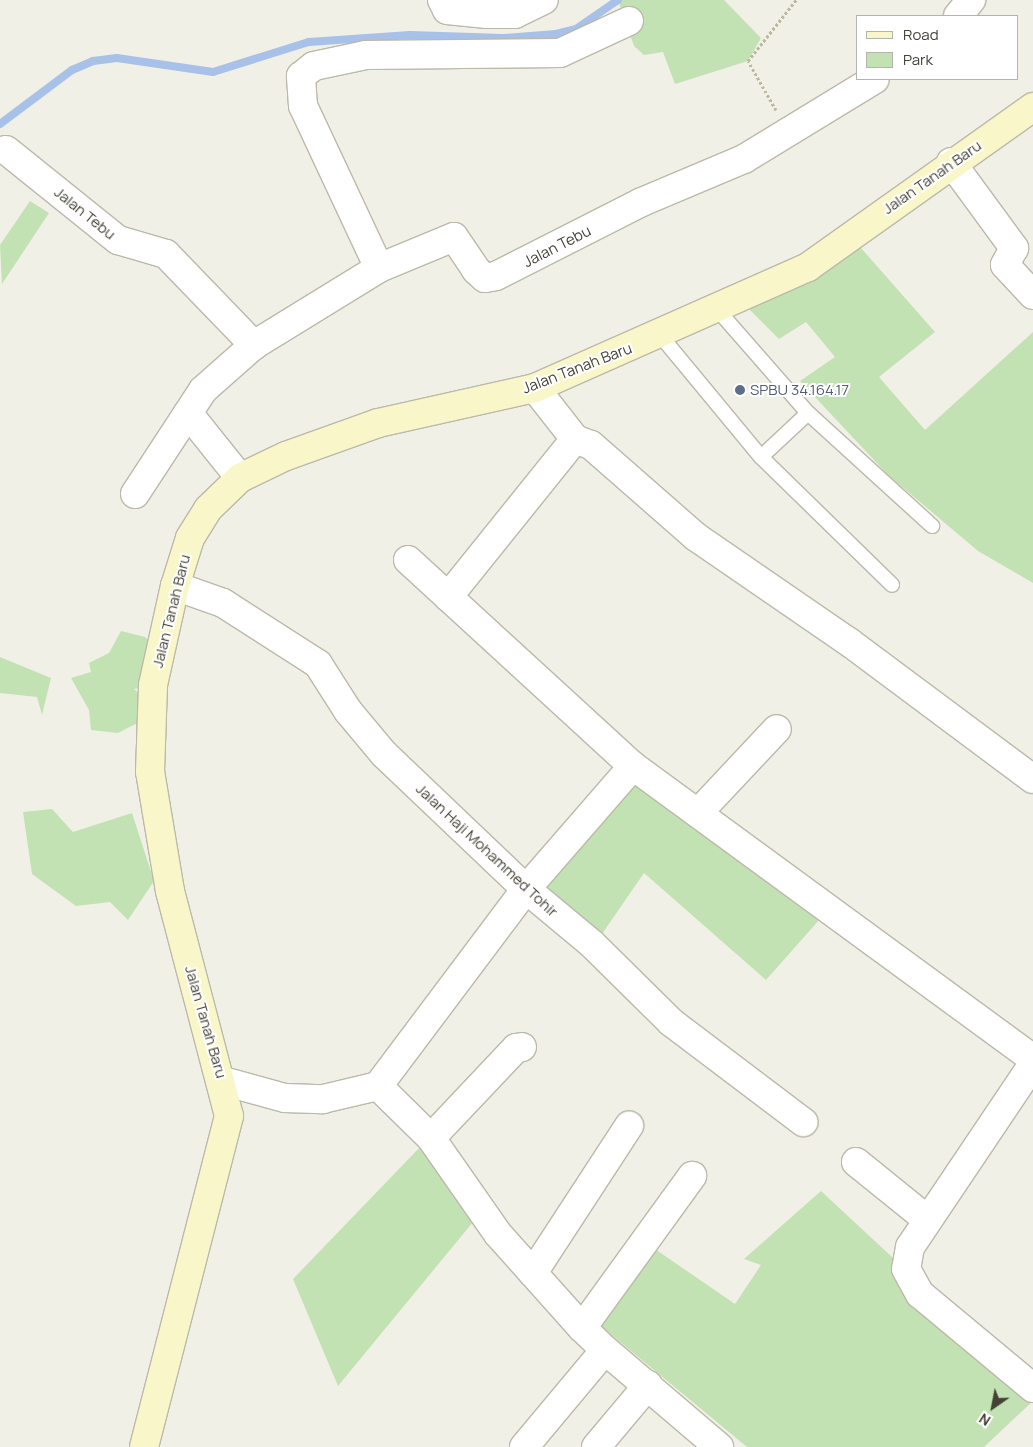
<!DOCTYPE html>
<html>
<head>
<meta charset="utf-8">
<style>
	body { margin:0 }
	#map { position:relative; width:1033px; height:1447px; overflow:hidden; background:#f1f0e6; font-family:Manrope,sans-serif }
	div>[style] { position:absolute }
	.green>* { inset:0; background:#c3e2b3 }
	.stream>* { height:8px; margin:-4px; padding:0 4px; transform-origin:4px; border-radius:4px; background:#a8c1e9 }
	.path>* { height:3px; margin-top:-1.5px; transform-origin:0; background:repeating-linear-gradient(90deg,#bcb89d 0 2.5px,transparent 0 5px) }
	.roads { filter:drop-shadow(1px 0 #bcb9aa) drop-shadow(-1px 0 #bcb9aa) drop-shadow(0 1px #bcb9aa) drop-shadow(0 -1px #bcb9aa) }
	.lane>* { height:14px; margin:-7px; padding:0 7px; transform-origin:7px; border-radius:7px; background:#fff }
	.street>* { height:28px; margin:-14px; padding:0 14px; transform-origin:14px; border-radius:14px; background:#fff }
	.secondary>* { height:28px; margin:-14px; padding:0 14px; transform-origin:14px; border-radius:14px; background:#f9f7c9 }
	.dots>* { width:14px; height:14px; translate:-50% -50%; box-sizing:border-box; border:2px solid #fff; border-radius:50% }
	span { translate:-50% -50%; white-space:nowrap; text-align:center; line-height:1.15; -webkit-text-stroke:4px #fff; paint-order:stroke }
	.street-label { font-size:15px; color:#444136 }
	.service-label { font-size:15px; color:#4e5e75 }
	.left { translate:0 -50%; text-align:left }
	.legend { position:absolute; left:856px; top:15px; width:162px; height:65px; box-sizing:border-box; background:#fff; border:1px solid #b4b3af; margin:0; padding:6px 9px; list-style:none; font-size:15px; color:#444136 }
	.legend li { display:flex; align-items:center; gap:10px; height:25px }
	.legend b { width:25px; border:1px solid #b4b3af }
	.north { position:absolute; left:968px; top:1382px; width:50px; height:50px; -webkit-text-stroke:4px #fff; paint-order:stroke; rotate:213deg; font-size:14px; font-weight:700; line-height:20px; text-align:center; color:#444136 }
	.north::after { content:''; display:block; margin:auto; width:18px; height:22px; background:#444136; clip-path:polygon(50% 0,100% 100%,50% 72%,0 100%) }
</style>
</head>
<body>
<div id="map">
	<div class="green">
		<div style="clip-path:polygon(618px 0,724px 0,761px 38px,748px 61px,675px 84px,663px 52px,644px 55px,634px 46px)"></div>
		<div style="clip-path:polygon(30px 201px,49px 213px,2px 284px,0 245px)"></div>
		<div style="clip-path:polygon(854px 240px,935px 332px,879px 377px,925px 430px,1033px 332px,1033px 583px,978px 551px,888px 475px,800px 381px,835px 357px,806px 322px,779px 339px,749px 309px)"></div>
		<div style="clip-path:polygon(121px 631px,145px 637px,172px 664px,163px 684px,134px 689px,152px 705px,151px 716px,118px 733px,91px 730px,89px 710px,71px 678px,91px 672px,89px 663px,109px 653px)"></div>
		<div style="clip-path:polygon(0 657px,51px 678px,42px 715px,37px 697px,0 693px)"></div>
		<div style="clip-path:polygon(641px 774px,820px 919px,766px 980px,644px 873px,602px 934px,544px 888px)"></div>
		<div style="clip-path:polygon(52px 809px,73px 832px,132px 813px,154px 881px,128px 920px,110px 902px,76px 906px,32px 874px,23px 812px)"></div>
		<div style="clip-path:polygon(423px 1144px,478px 1216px,338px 1386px,293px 1279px)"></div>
		<div style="clip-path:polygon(821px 1191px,1033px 1388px,1033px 1401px,984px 1447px,747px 1447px,596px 1322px,655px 1249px,735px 1304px,761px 1265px,744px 1259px)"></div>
	</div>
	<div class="stream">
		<div style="left:0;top:124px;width:90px;rotate:-36.9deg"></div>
		<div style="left:72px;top:70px;width:23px;rotate:-23deg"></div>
		<div style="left:93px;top:61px;width:24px;rotate:-7deg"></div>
		<div style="left:117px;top:58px;width:97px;rotate:8.3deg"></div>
		<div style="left:213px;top:72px;width:101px;rotate:-17.4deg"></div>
		<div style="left:309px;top:42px;width:101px;rotate:-4deg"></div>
		<div style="left:410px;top:35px;width:94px;rotate:1.8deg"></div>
		<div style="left:504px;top:38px;width:52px;rotate:-4.4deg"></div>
		<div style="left:556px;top:34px;width:21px;rotate:-14deg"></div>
		<div style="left:576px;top:29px;width:51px;rotate:-34.6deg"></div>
	</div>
	<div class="path">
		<div style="left:776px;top:110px;width:56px;rotate:-119.7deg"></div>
		<div style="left:748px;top:61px;width:78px;rotate:-51.8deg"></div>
	</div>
	<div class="roads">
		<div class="lane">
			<div style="left:716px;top:308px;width:140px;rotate:48.8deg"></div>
			<div style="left:808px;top:413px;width:168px;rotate:42.3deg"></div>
			<div style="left:660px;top:335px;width:158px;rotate:50.4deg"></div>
			<div style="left:761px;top:457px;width:183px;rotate:44.3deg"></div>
			<div style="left:761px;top:457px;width:64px;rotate:-43.1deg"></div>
		</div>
		<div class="street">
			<div style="left:442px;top:0;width:11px;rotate:63deg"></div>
			<div style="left:447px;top:10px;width:40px;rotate:5.7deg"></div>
			<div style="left:487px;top:14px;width:28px"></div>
			<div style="left:515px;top:14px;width:32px;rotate:-26deg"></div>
			<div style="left:958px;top:16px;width:21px;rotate:-51deg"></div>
			<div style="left:6px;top:150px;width:144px;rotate:38.8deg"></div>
			<div style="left:118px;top:240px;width:50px;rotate:16.3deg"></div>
			<div style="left:166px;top:254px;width:127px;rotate:46deg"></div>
			<div style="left:951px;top:162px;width:107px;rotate:53.8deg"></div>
			<div style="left:1014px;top:248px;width:19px;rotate:118deg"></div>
			<div style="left:1005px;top:265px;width:41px;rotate:47deg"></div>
			<div style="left:379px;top:268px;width:179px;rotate:-115.1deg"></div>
			<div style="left:303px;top:106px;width:30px;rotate:-94deg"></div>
			<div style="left:301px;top:76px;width:16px;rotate:-38deg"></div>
			<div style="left:314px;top:66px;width:53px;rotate:-11.9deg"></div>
			<div style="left:366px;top:55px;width:194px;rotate:-0.6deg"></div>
			<div style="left:560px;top:53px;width:76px;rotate:-24.9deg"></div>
			<div style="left:535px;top:388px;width:65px;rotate:51.9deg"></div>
			<div style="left:575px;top:439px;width:17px;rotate:21deg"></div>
			<div style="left:591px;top:445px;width:140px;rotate:41.2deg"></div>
			<div style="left:696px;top:537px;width:186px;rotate:34.5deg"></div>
			<div style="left:849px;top:642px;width:229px;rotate:36.7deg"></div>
			<div style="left:188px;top:413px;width:83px;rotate:51.3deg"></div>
			<div style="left:135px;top:494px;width:124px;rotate:-56.8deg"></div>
			<div style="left:203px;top:390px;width:68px;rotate:-41.4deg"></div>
			<div style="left:254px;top:345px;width:147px;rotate:-31.6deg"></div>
			<div style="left:379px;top:268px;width:81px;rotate:-22.5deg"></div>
			<div style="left:454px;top:237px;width:40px;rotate:56deg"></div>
			<div style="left:476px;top:270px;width:12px;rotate:42deg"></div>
			<div style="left:485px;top:278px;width:11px;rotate:-10deg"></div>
			<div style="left:496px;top:276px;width:164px;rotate:-26.9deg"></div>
			<div style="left:642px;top:202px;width:111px;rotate:-22.9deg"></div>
			<div style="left:744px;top:159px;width:153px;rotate:-31.4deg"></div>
			<div style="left:408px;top:560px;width:305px;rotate:42.5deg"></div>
			<div style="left:633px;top:766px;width:496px;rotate:36.2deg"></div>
			<div style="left:175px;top:586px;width:51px;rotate:19.5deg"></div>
			<div style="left:223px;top:603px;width:113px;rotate:32.7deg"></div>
			<div style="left:318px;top:664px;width:56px;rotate:57.4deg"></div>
			<div style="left:348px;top:711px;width:56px;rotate:50.1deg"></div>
			<div style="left:384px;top:754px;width:196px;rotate:43.6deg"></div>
			<div style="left:526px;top:889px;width:86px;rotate:39.8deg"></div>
			<div style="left:592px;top:944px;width:111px;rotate:44.6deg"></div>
			<div style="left:671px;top:1022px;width:166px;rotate:37.1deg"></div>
			<div style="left:448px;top:597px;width:203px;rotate:-51.2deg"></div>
			<div style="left:698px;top:813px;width:115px;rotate:-46.8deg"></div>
			<div style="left:1033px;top:1064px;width:220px;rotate:123.9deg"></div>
			<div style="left:910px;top:1247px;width:22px;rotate:100deg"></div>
			<div style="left:906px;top:1269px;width:29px;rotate:61deg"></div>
			<div style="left:920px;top:1294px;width:147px;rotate:39.8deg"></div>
			<div style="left:223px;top:1081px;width:64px;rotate:15.3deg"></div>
			<div style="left:285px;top:1098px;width:38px;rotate:2deg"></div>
			<div style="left:323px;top:1099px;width:57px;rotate:-13.3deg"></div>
			<div style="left:378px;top:1086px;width:246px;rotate:-53.1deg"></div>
			<div style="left:526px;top:889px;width:163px;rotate:-49deg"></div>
			<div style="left:378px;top:1086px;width:74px;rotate:44.5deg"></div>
			<div style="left:431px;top:1138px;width:117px;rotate:55.1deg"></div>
			<div style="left:498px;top:1234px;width:126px;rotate:48.2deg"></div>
			<div style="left:582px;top:1328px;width:188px;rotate:-54.1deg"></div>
			<div style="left:431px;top:1138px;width:124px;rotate:-46.6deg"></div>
			<div style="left:516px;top:1048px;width:6px;rotate:-9deg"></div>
			<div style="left:856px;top:1162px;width:92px;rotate:38.9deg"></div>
			<div style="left:533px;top:1273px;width:176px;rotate:-56.9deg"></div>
			<div style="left:605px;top:1350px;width:150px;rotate:40.4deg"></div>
			<div style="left:524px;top:1447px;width:126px;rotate:-50.1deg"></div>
			<div style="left:605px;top:1350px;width:32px;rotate:-136deg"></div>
			<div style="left:596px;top:1447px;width:81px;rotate:-50deg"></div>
		</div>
		<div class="secondary">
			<div style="left:144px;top:1447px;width:342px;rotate:-75.6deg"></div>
			<div style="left:229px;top:1116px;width:233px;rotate:-104.7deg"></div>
			<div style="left:170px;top:891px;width:121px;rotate:-99.5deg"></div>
			<div style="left:150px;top:772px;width:87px;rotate:-88deg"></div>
			<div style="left:153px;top:685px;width:101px;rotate:-77.5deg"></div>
			<div style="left:175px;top:586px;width:50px;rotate:-72.6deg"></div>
			<div style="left:190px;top:538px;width:34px;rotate:-58deg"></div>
			<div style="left:208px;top:509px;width:45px;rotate:-44.1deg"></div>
			<div style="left:240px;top:478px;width:51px;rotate:-25.6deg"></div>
			<div style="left:286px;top:456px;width:98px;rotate:-19.7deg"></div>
			<div style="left:378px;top:423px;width:161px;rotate:-12.6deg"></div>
			<div style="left:535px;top:388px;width:299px;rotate:-23.9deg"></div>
			<div style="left:808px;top:267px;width:276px;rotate:-35.4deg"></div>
		</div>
	</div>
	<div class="dots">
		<div style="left:740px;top:390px;background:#5c6f8a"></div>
	</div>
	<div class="street-label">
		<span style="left:932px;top:177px;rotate:-35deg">Jalan Tanah Baru</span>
		<span style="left:85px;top:213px;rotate:39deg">Jalan Tebu</span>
		<span style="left:557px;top:246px;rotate:-27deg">Jalan Tebu</span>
		<span style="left:577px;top:368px;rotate:-21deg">Jalan Tanah Baru</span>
		<span style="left:171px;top:611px;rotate:-76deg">Jalan Tanah Baru</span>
		<span style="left:487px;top:850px;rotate:43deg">Jalan Haji Mohammed Tohir</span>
		<span style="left:206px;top:1022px;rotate:74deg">Jalan Tanah Baru</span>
	</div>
	<div class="service-label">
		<span class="left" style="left:750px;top:390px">SPBU 34.164.17</span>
	</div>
	<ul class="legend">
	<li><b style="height:6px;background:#f9f7c9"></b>Road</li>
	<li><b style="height:14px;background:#c3e2b3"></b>Park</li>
	</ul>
	<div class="north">N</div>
</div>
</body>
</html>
